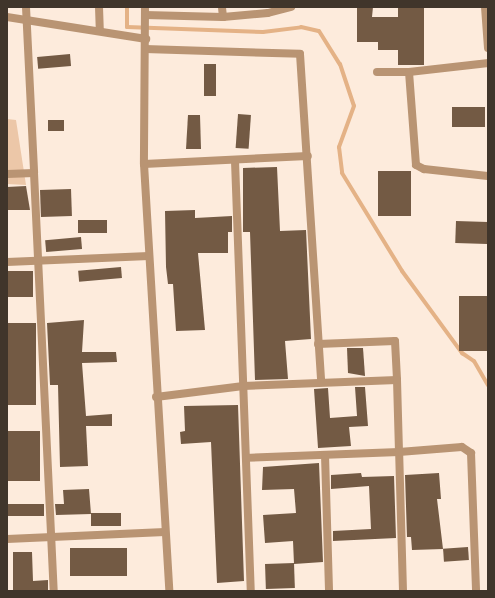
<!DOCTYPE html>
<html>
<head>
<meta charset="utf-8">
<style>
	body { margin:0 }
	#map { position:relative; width:495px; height:598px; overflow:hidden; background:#fdebdc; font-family:"Varela Round",sans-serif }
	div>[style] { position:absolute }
	.green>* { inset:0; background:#ecc7a8 }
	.stream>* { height:4px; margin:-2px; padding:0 2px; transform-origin:2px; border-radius:2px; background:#e4b286 }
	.building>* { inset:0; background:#735a44; transform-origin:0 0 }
	.minor>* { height:8px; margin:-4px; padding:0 4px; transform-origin:4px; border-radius:4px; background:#b99473 }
	.tertiary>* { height:8px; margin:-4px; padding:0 4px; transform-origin:4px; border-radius:4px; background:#b99473 }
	span { translate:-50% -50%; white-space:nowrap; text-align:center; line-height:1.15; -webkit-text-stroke:4px #fcfcfc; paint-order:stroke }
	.frame { position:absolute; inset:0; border:8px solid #40352b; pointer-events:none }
</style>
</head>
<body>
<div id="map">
	<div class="green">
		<div style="clip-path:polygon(7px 119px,16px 120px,26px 185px,7px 184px)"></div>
	</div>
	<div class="stream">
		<div style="left:127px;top:7px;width:20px;rotate:90deg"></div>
		<div style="left:127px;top:27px;width:136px;rotate:2.1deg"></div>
		<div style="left:263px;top:32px;width:38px;rotate:-7deg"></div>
		<div style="left:301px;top:27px;width:18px;rotate:13deg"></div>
		<div style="left:319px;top:31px;width:39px;rotate:58deg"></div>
		<div style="left:340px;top:64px;width:44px;rotate:71.6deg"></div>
		<div style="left:354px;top:106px;width:44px;rotate:110.1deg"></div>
		<div style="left:339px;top:147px;width:26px;rotate:83deg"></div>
		<div style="left:342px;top:173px;width:115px;rotate:58.5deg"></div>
		<div style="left:402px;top:271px;width:102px;rotate:53.8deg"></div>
		<div style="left:462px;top:353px;width:14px;rotate:34deg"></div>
		<div style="left:474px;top:361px;width:28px;rotate:60deg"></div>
	</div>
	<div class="building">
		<div style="clip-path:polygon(357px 7px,373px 7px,372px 17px,398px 17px,398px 7px,424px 7px,424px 65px,398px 65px,398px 50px,378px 50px,378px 42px,357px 42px)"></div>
		<div style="left:70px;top:54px;width:12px;height:33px;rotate:85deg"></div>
		<div style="left:204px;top:64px;width:12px;height:32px"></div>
		<div style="left:452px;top:107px;width:33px;height:20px"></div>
		<div style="left:238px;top:114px;width:13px;height:34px;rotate:4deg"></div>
		<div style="clip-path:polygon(188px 115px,200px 115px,201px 149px,186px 149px)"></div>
		<div style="left:48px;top:120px;width:16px;height:11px"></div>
		<div style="clip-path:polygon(277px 167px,280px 231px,306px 230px,311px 339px,285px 341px,288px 379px,255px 380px,250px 232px,243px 232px,243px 168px)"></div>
		<div style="left:378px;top:171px;width:33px;height:45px"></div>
		<div style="clip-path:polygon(26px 186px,30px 210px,7px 210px,7px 187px)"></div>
		<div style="left:71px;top:189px;width:27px;height:31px;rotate:88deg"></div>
		<div style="clip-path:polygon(195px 210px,195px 218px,232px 216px,232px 232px,228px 232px,228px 253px,198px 253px,205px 330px,176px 331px,173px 284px,168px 284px,166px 267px,165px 211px)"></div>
		<div style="left:78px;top:220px;width:29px;height:13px"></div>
		<div style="left:456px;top:221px;width:32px;height:22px;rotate:2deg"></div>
		<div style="left:81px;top:237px;width:12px;height:36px;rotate:85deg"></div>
		<div style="left:121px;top:267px;width:11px;height:43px;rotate:85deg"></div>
		<div style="left:7px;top:271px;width:26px;height:26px"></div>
		<div style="left:488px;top:296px;width:55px;height:29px;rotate:90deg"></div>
		<div style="clip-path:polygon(84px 320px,82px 352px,116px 352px,117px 362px,82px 363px,86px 416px,112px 414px,112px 426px,86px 426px,88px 466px,60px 467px,58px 385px,50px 385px,47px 323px)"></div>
		<div style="left:7px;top:323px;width:29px;height:82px"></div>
		<div style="clip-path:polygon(347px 348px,363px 348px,365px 376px,348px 373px)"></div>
		<div style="clip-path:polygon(355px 387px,365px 387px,368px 426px,349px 427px,351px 446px,318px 448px,314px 389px,328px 388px,330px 418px,357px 416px)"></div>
		<div style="clip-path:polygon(238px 405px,244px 581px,217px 583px,211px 442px,181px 444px,180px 432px,185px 431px,184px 406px)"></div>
		<div style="left:7px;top:431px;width:33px;height:50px"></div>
		<div style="clip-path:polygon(319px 463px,323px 562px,294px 564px,293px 541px,265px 543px,263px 515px,296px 513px,294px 489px,262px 490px,263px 467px)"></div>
		<div style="clip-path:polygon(361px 473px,362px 477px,394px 476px,396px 538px,333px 541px,333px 531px,371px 529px,369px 486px,331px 489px,331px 475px)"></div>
		<div style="clip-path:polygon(439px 473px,441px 499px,437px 499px,443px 549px,412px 550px,411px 537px,407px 537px,405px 475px)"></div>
		<div style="clip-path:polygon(89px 489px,91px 514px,56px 515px,55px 504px,64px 504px,63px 490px)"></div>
		<div style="left:7px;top:504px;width:37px;height:12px"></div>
		<div style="left:121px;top:513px;width:13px;height:30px;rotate:90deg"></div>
		<div style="left:468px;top:547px;width:13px;height:25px;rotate:86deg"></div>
		<div style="left:127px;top:548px;width:28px;height:57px;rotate:90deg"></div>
		<div style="clip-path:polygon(13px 552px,32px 552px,33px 581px,48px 580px,48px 591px,13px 591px)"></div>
		<div style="left:294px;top:563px;width:25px;height:29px;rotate:88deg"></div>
	</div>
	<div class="minor">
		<div style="left:26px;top:7px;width:166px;rotate:87.2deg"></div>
		<div style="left:99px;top:7px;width:24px;rotate:88deg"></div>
		<div style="left:485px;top:7px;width:41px;rotate:85.8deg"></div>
		<div style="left:145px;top:15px;width:78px;rotate:1.5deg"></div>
		<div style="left:223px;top:17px;width:10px;rotate:-96deg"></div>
		<div style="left:223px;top:17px;width:45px;rotate:-5.1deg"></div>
		<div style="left:268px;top:13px;width:24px;rotate:-15deg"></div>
		<div style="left:145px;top:49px;width:155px;rotate:1.8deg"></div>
		<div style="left:300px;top:54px;width:328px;rotate:86.3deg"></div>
		<div style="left:377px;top:72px;width:32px"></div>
		<div style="left:409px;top:72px;width:93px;rotate:85.7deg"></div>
		<div style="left:416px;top:165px;width:9px;rotate:27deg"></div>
		<div style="left:424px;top:169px;width:64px;rotate:6.2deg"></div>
		<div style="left:409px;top:72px;width:80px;rotate:-6.5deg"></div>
		<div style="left:235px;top:161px;width:430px;rotate:87.9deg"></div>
		<div style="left:144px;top:164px;width:164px;rotate:-2.8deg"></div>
		<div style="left:7px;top:174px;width:27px;rotate:-2deg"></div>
		<div style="left:34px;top:173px;width:418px;rotate:87.3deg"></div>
		<div style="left:7px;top:262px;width:142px;rotate:-2.4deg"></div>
		<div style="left:318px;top:344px;width:77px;rotate:-2.2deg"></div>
		<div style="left:395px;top:341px;width:39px;rotate:87deg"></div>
		<div style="left:156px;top:397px;width:88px;rotate:-7.2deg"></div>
		<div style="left:243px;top:386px;width:154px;rotate:-2.2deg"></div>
		<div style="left:397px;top:380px;width:72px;rotate:88.4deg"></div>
		<div style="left:399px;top:452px;width:153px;rotate:177.8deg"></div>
		<div style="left:325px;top:455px;width:136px;rotate:88.3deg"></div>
		<div style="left:7px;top:539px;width:158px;rotate:-2.5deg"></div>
		<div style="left:403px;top:591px;width:139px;rotate:-91.6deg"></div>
		<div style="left:399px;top:452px;width:63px;rotate:-4.5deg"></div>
		<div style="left:462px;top:447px;width:11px;rotate:34deg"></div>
		<div style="left:471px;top:453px;width:138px;rotate:87.9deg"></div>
	</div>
	<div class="tertiary">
		<div style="left:145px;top:7px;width:157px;rotate:90.4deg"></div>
		<div style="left:144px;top:164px;width:428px;rotate:86.6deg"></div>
		<div style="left:7px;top:17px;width:141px;rotate:9deg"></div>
	</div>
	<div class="frame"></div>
</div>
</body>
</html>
